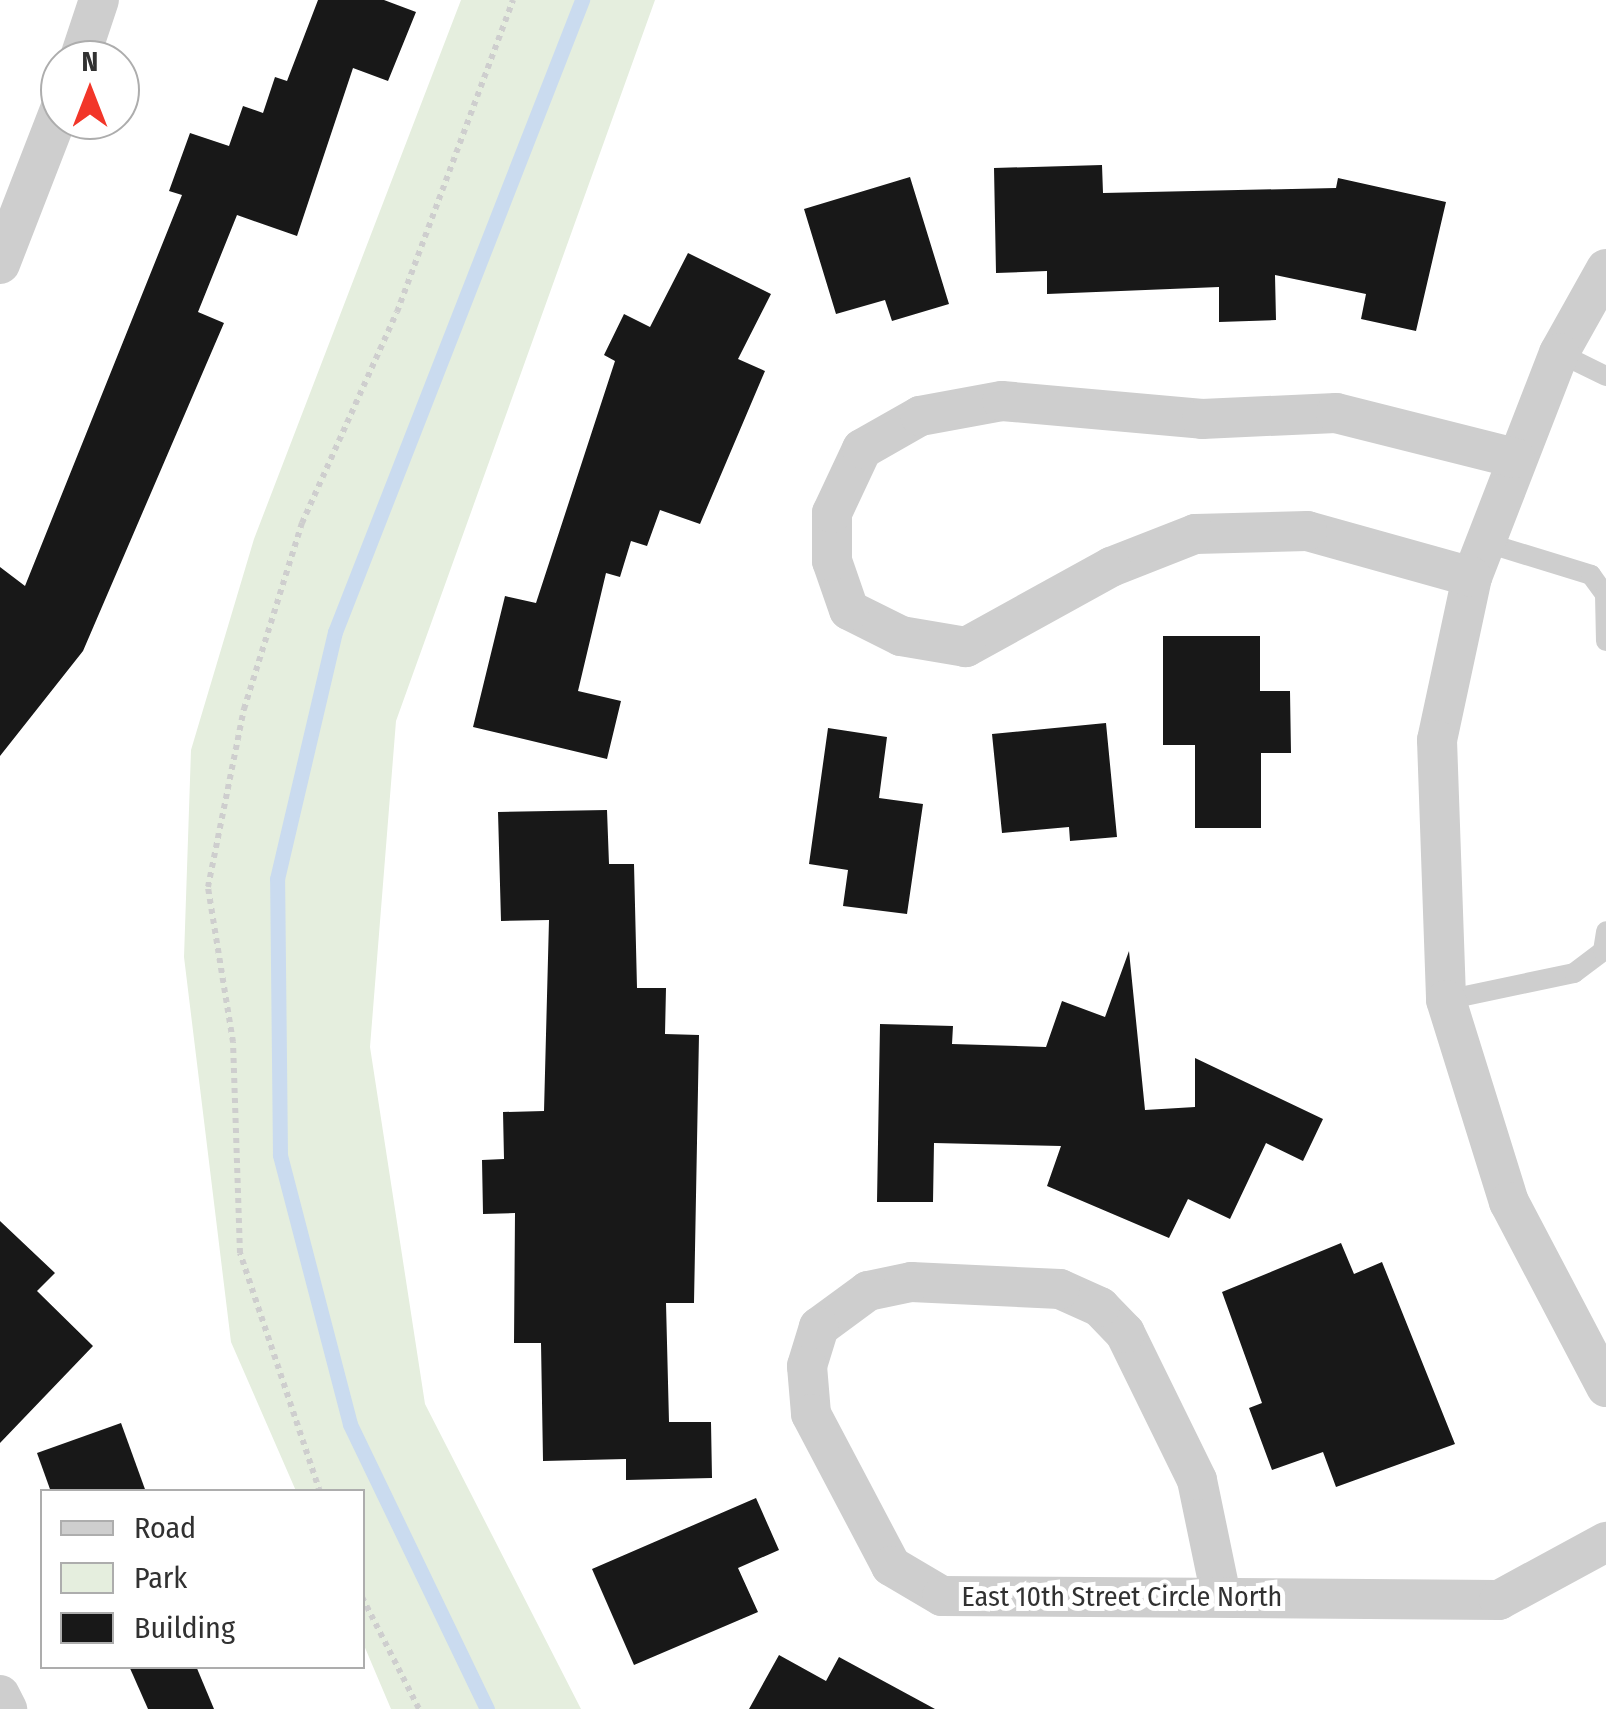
<!DOCTYPE html>
<html>
<head>
<meta charset="utf-8">
<style>
	body { margin:0 }
	#map { position:relative; width:1606px; height:1709px; overflow:hidden; background:#fff; font-family:"Fira Sans Condensed",sans-serif }
	div>[style] { position:absolute }
	.green>* { inset:0; background:#e5eede }
	.stream>* { height:15px; margin:-7.5px; padding:0 7.5px; transform-origin:7.5px; border-radius:7.5px; background:#cadbef }
	.building>* { inset:0; background:#181818 }
	.path>* { height:6px; margin-top:-3px; transform-origin:0; background:repeating-linear-gradient(90deg,#cecece 0 5px,transparent 0 10px) }
	.lane>* { height:20px; margin:-10px; padding:0 10px; transform-origin:10px; border-radius:10px; background:#cecece }
	.street>* { height:40px; margin:-20px; padding:0 20px; transform-origin:20px; border-radius:20px; background:#cecece }
	span { translate:-50% -50%; white-space:nowrap; text-align:center; line-height:1.15; -webkit-text-stroke:10px #fff; paint-order:stroke }
	.street-label { font-size:28px; color:#313131 }
	.legend { position:absolute; left:40px; top:1489px; width:325px; height:180px; box-sizing:border-box; background:#fff; border:2px solid #adadad; margin:0; padding:12px 18px; list-style:none; font-size:30px; color:#313131 }
	.legend li { display:flex; align-items:center; gap:20px; height:50px }
	.legend b { width:50px; border:2px solid #adadad }
	.north { position:absolute; left:40px; top:40px; width:100px; height:100px; box-sizing:border-box; background:#fff; border:2px solid #adadad; border-radius:50%; rotate:0deg; font-size:28px; font-weight:700; line-height:40px; text-align:center; color:#313131 }
	.north::after { content:''; display:block; margin:auto; width:35px; height:45px; background:#f23629; clip-path:polygon(50% 0,100% 100%,50% 72%,0 100%) }
</style>
</head>
<body>
<div id="map">
	<div class="green">
		<div style="clip-path:polygon(461px 0,655px 0,396px 721px,370px 1047px,425px 1404px,581px 1709px,391px 1709px,363px 1643px,362px 1492px,296px 1491px,231px 1342px,184px 957px,191px 750px,254px 539px)"></div>
	</div>
	<div class="stream">
		<div style="left:487px;top:1709px;width:316px;rotate:-115.7deg"></div>
		<div style="left:350px;top:1424px;width:278px;rotate:-104.6deg"></div>
		<div style="left:280px;top:1155px;width:276px;rotate:-90.6deg"></div>
		<div style="left:277px;top:879px;width:254px;rotate:-76.8deg"></div>
		<div style="left:335px;top:632px;width:679px;rotate:-68.65deg"></div>
	</div>
	<div class="building">
		<div style="clip-path:polygon(318px 0,384px 0,416px 12px,388px 81px,353px 68px,297px 236px,237px 215px,198px 312px,224px 323px,83px 651px,0 756px,0 567px,25px 586px,182px 195px,169px 191px,190px 133px,229px 146px,243px 106px,263px 113px,275px 77px,287px 81px)"></div>
		<div style="clip-path:polygon(1102px 165px,1103px 193px,1336px 188px,1338px 178px,1446px 202px,1416px 331px,1361px 319px,1366px 294px,1275px 275px,1276px 320px,1219px 322px,1219px 287px,1047px 294px,1047px 271px,996px 273px,994px 168px)"></div>
		<div style="clip-path:polygon(910px 177px,949px 304px,892px 321px,885px 300px,836px 314px,804px 209px)"></div>
		<div style="clip-path:polygon(688px 253px,771px 294px,738px 359px,765px 371px,700px 524px,660px 510px,647px 546px,631px 541px,620px 577px,606px 573px,578px 691px,621px 701px,607px 759px,473px 727px,505px 596px,536px 603px,615px 361px,604px 355px,624px 314px,650px 327px)"></div>
		<div style="clip-path:polygon(1163px 636px,1260px 636px,1260px 691px,1290px 691px,1291px 753px,1261px 753px,1261px 828px,1195px 828px,1195px 745px,1163px 745px)"></div>
		<div style="clip-path:polygon(1106px 723px,1117px 837px,1070px 841px,1069px 827px,1002px 833px,992px 734px)"></div>
		<div style="clip-path:polygon(828px 728px,887px 737px,879px 798px,923px 804px,907px 914px,843px 906px,848px 870px,809px 864px)"></div>
		<div style="clip-path:polygon(607px 810px,609px 864px,634px 864px,637px 988px,666px 988px,665px 1034px,699px 1035px,694px 1303px,666px 1303px,669px 1422px,711px 1422px,712px 1478px,626px 1480px,626px 1459px,543px 1461px,541px 1343px,514px 1343px,515px 1213px,483px 1214px,482px 1160px,504px 1159px,503px 1112px,544px 1111px,549px 920px,501px 921px,498px 812px)"></div>
		<div style="clip-path:polygon(1129px 951px,1145px 1110px,1195px 1107px,1195px 1058px,1323px 1119px,1303px 1161px,1266px 1143px,1230px 1219px,1188px 1199px,1169px 1238px,1047px 1186px,1061px 1146px,934px 1143px,933px 1202px,877px 1202px,880px 1024px,953px 1026px,952px 1044px,1046px 1047px,1062px 1001px,1105px 1017px)"></div>
		<div style="clip-path:polygon(0 1221px,55px 1273px,37px 1291px,93px 1346px,0 1443px)"></div>
		<div style="clip-path:polygon(1341px 1243px,1354px 1274px,1382px 1262px,1455px 1444px,1336px 1487px,1323px 1452px,1272px 1470px,1249px 1408px,1262px 1403px,1222px 1292px)"></div>
		<div style="clip-path:polygon(121px 1423px,146px 1492px,51px 1492px,37px 1453px)"></div>
		<div style="clip-path:polygon(756px 1498px,779px 1550px,738px 1568px,758px 1612px,634px 1665px,592px 1569px)"></div>
		<div style="clip-path:polygon(779px 1655px,826px 1681px,839px 1657px,935px 1709px,749px 1709px)"></div>
		<div style="clip-path:polygon(129px 1666px,196px 1666px,214px 1709px,148px 1709px)"></div>
	</div>
	<div class="path">
		<div style="left:320px;top:1492px;width:252px;rotate:-108.5deg"></div>
		<div style="left:240px;top:1253px;width:211px;rotate:-91.9deg"></div>
		<div style="left:233px;top:1042px;width:157px;rotate:-99.2deg"></div>
		<div style="left:208px;top:887px;width:182px;rotate:-78.6deg"></div>
		<div style="left:244px;top:709px;width:195px;rotate:-72.7deg"></div>
		<div style="left:302px;top:523px;width:231px;rotate:-65.8deg"></div>
		<div style="left:397px;top:312px;width:333px;rotate:-69.6deg"></div>
		<div style="left:362px;top:1597px;width:126px;rotate:63deg"></div>
	</div>
	<div class="lane">
		<div style="left:1559px;top:353px;width:52px;rotate:26.1deg"></div>
		<div style="left:1484px;top:542px;width:112px;rotate:17.1deg"></div>
		<div style="left:1591px;top:575px;width:24px;rotate:54deg"></div>
		<div style="left:1605px;top:594px;width:47px;rotate:88.8deg"></div>
		<div style="left:1446px;top:1000px;width:131px;rotate:-11.9deg"></div>
		<div style="left:1574px;top:973px;width:36px;rotate:-37deg"></div>
		<div style="left:1603px;top:951px;width:20px;rotate:-81deg"></div>
	</div>
	<div class="street">
		<div style="left:79px;top:60px;width:63px;rotate:-71.6deg"></div>
		<div style="left:0;top:264px;width:166px;rotate:-68.8deg"></div>
		<div style="left:1606px;top:269px;width:96px;rotate:119.2deg"></div>
		<div style="left:1559px;top:353px;width:240px;rotate:111.2deg"></div>
		<div style="left:1472px;top:577px;width:167px;rotate:102.1deg"></div>
		<div style="left:1437px;top:740px;width:260px;rotate:88deg"></div>
		<div style="left:1446px;top:1000px;width:212px;rotate:72.7deg"></div>
		<div style="left:1509px;top:1202px;width:209px;rotate:62.3deg"></div>
		<div style="left:1472px;top:577px;width:171px;rotate:-164.4deg"></div>
		<div style="left:1307px;top:531px;width:112px;rotate:178.5deg"></div>
		<div style="left:1195px;top:534px;width:90px;rotate:158.6deg"></div>
		<div style="left:1111px;top:567px;width:166px;rotate:151.1deg"></div>
		<div style="left:966px;top:647px;width:66px;rotate:-170.4deg"></div>
		<div style="left:901px;top:636px;width:58px;rotate:-153.4deg"></div>
		<div style="left:849px;top:610px;width:52px;rotate:-109.1deg"></div>
		<div style="left:832px;top:561px;width:48px;rotate:-90deg"></div>
		<div style="left:832px;top:513px;width:71px;rotate:-64.9deg"></div>
		<div style="left:862px;top:449px;width:67px;rotate:-29.6deg"></div>
		<div style="left:920px;top:416px;width:83px;rotate:-10.4deg"></div>
		<div style="left:1002px;top:401px;width:201px;rotate:5.1deg"></div>
		<div style="left:1202px;top:419px;width:134px;rotate:-2.6deg"></div>
		<div style="left:1336px;top:413px;width:185px;rotate:14.1deg"></div>
		<div style="left:1221px;top:1596px;width:118px;rotate:-101.7deg"></div>
		<div style="left:1197px;top:1480px;width:164px;rotate:-116.1deg"></div>
		<div style="left:1125px;top:1333px;width:36px;rotate:-134deg"></div>
		<div style="left:1100px;top:1307px;width:44px;rotate:-155.8deg"></div>
		<div style="left:1060px;top:1289px;width:149px;rotate:-177.3deg"></div>
		<div style="left:911px;top:1282px;width:44px;rotate:168.2deg"></div>
		<div style="left:868px;top:1291px;width:61px;rotate:143.7deg"></div>
		<div style="left:819px;top:1327px;width:41px;rotate:107.1deg"></div>
		<div style="left:807px;top:1366px;width:48px;rotate:85.2deg"></div>
		<div style="left:811px;top:1414px;width:172px;rotate:62.2deg"></div>
		<div style="left:891px;top:1566px;width:59px;rotate:30.5deg"></div>
		<div style="left:942px;top:1596px;width:557px;rotate:0.41deg"></div>
		<div style="left:1499px;top:1600px;width:122px;rotate:-28.5deg"></div>
		<div style="left:0;top:1695px;width:16px;rotate:63deg"></div>
	</div>
	<div class="street-label">
		<span style="left:1122px;top:1597px">East 10th Street Circle North</span>
	</div>
	<ul class="legend">
	<li><b style="height:12px;background:#cecece"></b>Road</li>
	<li><b style="height:28px;background:#e5eede"></b>Park</li>
	<li><b style="height:28px;background:#181818"></b>Building</li>
	</ul>
	<div class="north">N</div>
</div>
</body>
</html>
